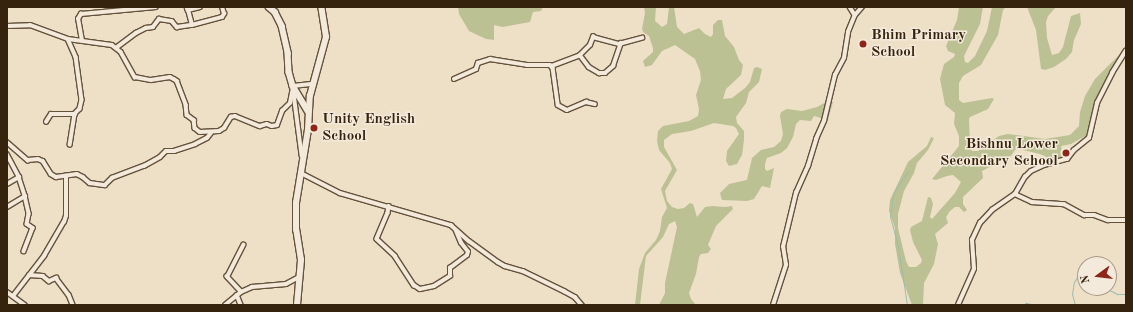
<!DOCTYPE html>
<html>
<head>
<meta charset="utf-8">
<style>
	body { margin:0 }
	#map { position:relative; width:1133px; height:312px; overflow:hidden; background:#eedfc7; font-family:"Old Standard TT",serif }
	div>[style] { position:absolute }
	.green>* { inset:0; background:#bcc193 }
	.stream>* { height:1px; margin:-0.5px; padding:0 0.5px; transform-origin:0.5px; border-radius:0.5px; background:#9abdb0 }
	.roads { filter:drop-shadow(1px 0 #64523c) drop-shadow(-1px 0 #64523c) drop-shadow(0 1px #64523c) drop-shadow(0 -1px #64523c) }
	.street>* { height:3.5px; margin:-1.75px; padding:0 1.75px; transform-origin:1.75px; border-radius:1.75px; background:#f4eadb }
	.secondary>* { height:5.5px; margin:-2.75px; padding:0 2.75px; transform-origin:2.75px; border-radius:2.75px; background:#f4eadb }
	.dots>* { width:11px; height:11px; translate:-50% -50%; box-sizing:border-box; border:2px solid #f4eadb; border-radius:50% }
	span { translate:-50% -50%; white-space:nowrap; text-align:center; line-height:1.15; -webkit-text-stroke:3px #f4eadb; paint-order:stroke }
	.poi-label { font-size:15px; color:#36230d; font-weight:700 }
	.left { translate:0 -50%; text-align:left }
	.right { translate:-100% -50%; text-align:right }
	.frame { position:absolute; inset:0; border:8px solid #36230d; pointer-events:none }
	.north { position:absolute; left:1077px; top:256px; width:40px; height:40px; box-sizing:border-box; background:#f4eadb; border:1px solid #a89a89; border-radius:50%; rotate:255deg; font-size:11px; font-weight:700; line-height:16px; text-align:center; color:#36230d }
	.north::after { content:''; display:block; margin:auto; width:14px; height:18px; background:#8f2418; clip-path:polygon(50% 0,100% 100%,50% 72%,0 100%) }
</style>
</head>
<body>
<div id="map">
	<div class="green">
		<div style="clip-path:polygon(458px 7px,543px 7px,541px 11px,533px 12px,530px 22px,503px 27px,494px 25px,494px 40px,486px 39px,469px 31px,459px 14px)"></div>
		<div style="clip-path:polygon(644px 7px,656px 7px,655px 21px,662px 27px,667px 24px,669px 7px,674px 7px,677px 27px,684px 34px,699px 28px,705px 34px,711px 37px,713px 34px,713px 25px,718px 20px,722px 20px,725px 36px,734px 47px,739px 60px,743px 65px,741px 75px,726px 89px,723px 99px,732px 98px,745px 88px,750px 82px,754px 68px,757px 67px,762px 69px,759px 82px,749px 92px,746px 103px,736px 117px,737px 123px,744px 131px,744px 140px,742px 155px,737px 164px,729px 166px,726px 161px,727px 151px,739px 134px,736px 128px,733px 126px,714px 123px,691px 131px,672px 134px,664px 140px,664px 147px,677px 170px,665px 191px,667px 201px,672px 207px,678px 209px,684px 208px,690px 203px,693px 204px,697px 217px,705px 207px,712px 206px,725px 207px,732px 206px,733px 209px,716px 226px,708px 245px,711px 249px,708px 253px,701px 254px,699px 257px,696px 274px,689px 293px,691px 299px,696px 305px,659px 305px,665px 293px,665px 283px,677px 227px,675px 221px,669px 224px,663px 237px,646px 256px,640px 305px,635px 305px,639px 269px,645px 253px,656px 240px,660px 231px,662px 217px,667px 208px,661px 189px,672px 169px,670px 163px,659px 150px,657px 141px,658px 131px,663px 126px,689px 121px,698px 116px,699px 109px,696px 95px,701px 80px,700px 71px,695px 59px,675px 45px,662px 51px,652px 65px,645px 67px,643px 61px,653px 52px,653px 48px,649px 36px,643px 32px,642px 29px,645px 13px)"></div>
		<div style="clip-path:polygon(959px 7px,983px 7px,980px 24px,964px 56px,965px 62px,968px 63px,975px 56px,987px 31px,992px 7px,1006px 7px,1003px 10px,998px 35px,981px 65px,963px 76px,959px 83px,959px 100px,963px 103px,992px 98px,994px 99px,988px 109px,970px 117px,969px 119px,970px 148px,972px 151px,978px 151px,999px 136px,1008px 134px,1045px 139px,1070px 135px,1079px 126px,1080px 112px,1085px 96px,1095px 79px,1126px 48px,1126px 55px,1101px 90px,1094px 105px,1087px 135px,1071px 144px,1061px 146px,1063px 158px,1051px 159px,1040px 154px,1019px 149px,1015px 150px,1011px 156px,982px 171px,983px 178px,963px 197px,963px 204px,967px 210px,964px 212px,959px 207px,955px 207px,950px 211px,946px 217px,948px 223px,935px 234px,938px 244px,934px 264px,924px 283px,923px 305px,912px 305px,900px 273px,895px 244px,895px 228px,889px 211px,890px 200px,908px 162px,927px 146px,931px 137px,934px 138px,928px 150px,917px 163px,914px 173px,904px 191px,898px 214px,898px 228px,906px 261px,909px 267px,916px 267px,921px 263px,922px 260px,913px 242px,910px 230px,911px 227px,922px 221px,928px 197px,931px 198px,933px 204px,930px 217px,932px 219px,955px 193px,961px 182px,953px 175px,947px 176px,936px 180px,932px 179px,959px 146px,959px 136px,954px 124px,955px 113px,945px 105px,940px 79px,944px 64px,954px 57px,955px 54px,948px 51px,946px 46px,957px 20px)"></div>
		<div style="clip-path:polygon(1027px 7px,1056px 7px,1048px 16px,1046px 22px,1047px 38px,1052px 55px,1059px 53px,1063px 47px,1071px 16px,1080px 13px,1081px 24px,1074px 40px,1072px 52px,1066px 59px,1054px 67px,1045px 70px,1041px 69px,1036px 30px)"></div>
		<div style="clip-path:polygon(828px 101px,833px 102px,828px 120px,814px 116px,811px 121px,800px 120px,796px 124px,793px 137px,787px 148px,781px 153px,767px 158px,765px 164px,765px 169px,767px 171px,774px 168px,770px 188px,762px 186px,754px 199px,747px 201px,722px 200px,720px 193px,729px 184px,747px 180px,752px 158px,761px 150px,774px 147px,781px 141px,783px 134px,780px 116px,781px 112px,787px 109px,802px 111px,817px 107px)"></div>
	</div>
	<div class="stream">
		<div style="left:1106px;top:288px;width:13px;rotate:29deg"></div>
		<div style="left:1117px;top:294px;width:9px"></div>
		<div style="left:907px;top:305px;width:60px;rotate:-98.7deg"></div>
		<div style="left:898px;top:246px;width:31px;rotate:-105deg"></div>
		<div style="left:890px;top:216px;width:24px;rotate:-81deg"></div>
		<div style="left:894px;top:192px;width:25px;rotate:-56deg"></div>
		<div style="left:1023px;top:305px;width:4px;rotate:-34deg"></div>
		<div style="left:1026px;top:303px;width:10px;rotate:11deg"></div>
		<div style="left:1075px;top:305px;width:11px;rotate:-105deg"></div>
		<div style="left:1072px;top:294px;width:12px;rotate:-81deg"></div>
		<div style="left:1074px;top:282px;width:11px;rotate:-56deg"></div>
		<div style="left:1080px;top:273px;width:5px;rotate:11deg"></div>
	</div>
	<div class="roads">
		<div class="street">
			<div style="left:187px;top:7px;width:3px;rotate:72deg"></div>
			<div style="left:188px;top:10px;width:12px;rotate:-14deg"></div>
			<div style="left:850px;top:7px;width:9px;rotate:58deg"></div>
			<div style="left:192px;top:25px;width:31px;rotate:-15deg"></div>
			<div style="left:222px;top:17px;width:4px;rotate:-56deg"></div>
			<div style="left:224px;top:14px;width:7px;rotate:-106deg"></div>
			<div style="left:7px;top:26px;width:23px;rotate:-2deg"></div>
			<div style="left:30px;top:25px;width:40px;rotate:20.2deg"></div>
			<div style="left:68px;top:39px;width:44px;rotate:7.8deg"></div>
			<div style="left:112px;top:45px;width:11px;rotate:38deg"></div>
			<div style="left:121px;top:52px;width:29px;rotate:61deg"></div>
			<div style="left:135px;top:77px;width:16px;rotate:11deg"></div>
			<div style="left:151px;top:80px;width:19px;rotate:-9deg"></div>
			<div style="left:170px;top:77px;width:4px;rotate:27deg"></div>
			<div style="left:174px;top:79px;width:4px;rotate:34deg"></div>
			<div style="left:177px;top:81px;width:26px;rotate:69deg"></div>
			<div style="left:186px;top:105px;width:10px;rotate:84deg"></div>
			<div style="left:187px;top:115px;width:9px;rotate:36deg"></div>
			<div style="left:194px;top:120px;width:8px;rotate:83deg"></div>
			<div style="left:195px;top:128px;width:6px;rotate:39deg"></div>
			<div style="left:200px;top:132px;width:19px;rotate:-3deg"></div>
			<div style="left:219px;top:131px;width:6px;rotate:-31deg"></div>
			<div style="left:224px;top:128px;width:13px;rotate:-58deg"></div>
			<div style="left:231px;top:117px;width:4px;rotate:-14deg"></div>
			<div style="left:235px;top:116px;width:27px;rotate:22deg"></div>
			<div style="left:260px;top:126px;width:7px;rotate:-16deg"></div>
			<div style="left:267px;top:124px;width:5px;rotate:22deg"></div>
			<div style="left:272px;top:126px;width:5px;rotate:-11deg"></div>
			<div style="left:277px;top:125px;width:15px;rotate:-70deg"></div>
			<div style="left:282px;top:111px;width:11px;rotate:-45deg"></div>
			<div style="left:290px;top:103px;width:15px;rotate:-79deg"></div>
			<div style="left:68px;top:39px;width:20px;rotate:66deg"></div>
			<div style="left:76px;top:57px;width:43px;rotate:82.1deg"></div>
			<div style="left:82px;top:100px;width:9px;rotate:103deg"></div>
			<div style="left:80px;top:109px;width:7px;rotate:135deg"></div>
			<div style="left:75px;top:114px;width:31px;rotate:99deg"></div>
			<div style="left:82px;top:41px;width:22px;rotate:-100deg"></div>
			<div style="left:78px;top:19px;width:6px;rotate:-59deg"></div>
			<div style="left:81px;top:14px;width:75px;rotate:-5.3deg"></div>
			<div style="left:116px;top:48px;width:25px;rotate:-37deg"></div>
			<div style="left:136px;top:33px;width:11px;rotate:-27deg"></div>
			<div style="left:146px;top:28px;width:7px;rotate:-8deg"></div>
			<div style="left:153px;top:27px;width:10px;rotate:-53deg"></div>
			<div style="left:159px;top:19px;width:13px;rotate:9deg"></div>
			<div style="left:172px;top:21px;width:8px;rotate:50deg"></div>
			<div style="left:177px;top:27px;width:15px;rotate:-8deg"></div>
			<div style="left:192px;top:25px;width:16px;rotate:-105deg"></div>
			<div style="left:580px;top:55px;width:15px;rotate:53deg"></div>
			<div style="left:589px;top:67px;width:12px;rotate:31deg"></div>
			<div style="left:599px;top:73px;width:6px"></div>
			<div style="left:605px;top:73px;width:11px;rotate:-41deg"></div>
			<div style="left:613px;top:66px;width:24px;rotate:-71deg"></div>
			<div style="left:552px;top:66px;width:30px;rotate:-21deg"></div>
			<div style="left:580px;top:55px;width:14px;rotate:-45deg"></div>
			<div style="left:590px;top:45px;width:9px;rotate:-69deg"></div>
			<div style="left:593px;top:37px;width:27px;rotate:15deg"></div>
			<div style="left:619px;top:44px;width:24px;rotate:-15deg"></div>
			<div style="left:454px;top:79px;width:24px;rotate:-24deg"></div>
			<div style="left:476px;top:69px;width:6px;rotate:-72deg"></div>
			<div style="left:478px;top:63px;width:13px;rotate:-18deg"></div>
			<div style="left:490px;top:59px;width:37px;rotate:9deg"></div>
			<div style="left:527px;top:65px;width:23px"></div>
			<div style="left:550px;top:65px;width:4px;rotate:45deg"></div>
			<div style="left:553px;top:68px;width:37px;rotate:82deg"></div>
			<div style="left:558px;top:105px;width:10px;rotate:29deg"></div>
			<div style="left:567px;top:110px;width:21px;rotate:-23deg"></div>
			<div style="left:586px;top:102px;width:9px;rotate:13deg"></div>
			<div style="left:293px;top:86px;width:20px;rotate:-6deg"></div>
			<div style="left:294px;top:94px;width:62px;rotate:82.5deg"></div>
			<div style="left:46px;top:122px;width:9px;rotate:-58deg"></div>
			<div style="left:51px;top:114px;width:24px"></div>
			<div style="left:7px;top:142px;width:28px;rotate:41deg"></div>
			<div style="left:28px;top:160px;width:10px;rotate:-6deg"></div>
			<div style="left:38px;top:159px;width:5px;rotate:22deg"></div>
			<div style="left:43px;top:161px;width:15px;rotate:58deg"></div>
			<div style="left:51px;top:174px;width:6px;rotate:31deg"></div>
			<div style="left:56px;top:177px;width:21px;rotate:-8deg"></div>
			<div style="left:77px;top:174px;width:7px;rotate:27deg"></div>
			<div style="left:83px;top:177px;width:9px;rotate:41deg"></div>
			<div style="left:90px;top:183px;width:15px;rotate:8deg"></div>
			<div style="left:105px;top:185px;width:10px;rotate:-45deg"></div>
			<div style="left:112px;top:178px;width:34px;rotate:-21deg"></div>
			<div style="left:144px;top:166px;width:18px;rotate:-29deg"></div>
			<div style="left:160px;top:157px;width:8px;rotate:-45deg"></div>
			<div style="left:166px;top:151px;width:8px"></div>
			<div style="left:174px;top:151px;width:22px;rotate:-18deg"></div>
			<div style="left:195px;top:144px;width:13px;rotate:-27deg"></div>
			<div style="left:207px;top:138px;width:6px;rotate:-51deg"></div>
			<div style="left:7px;top:154px;width:26px;rotate:62deg"></div>
			<div style="left:19px;top:177px;width:20px;rotate:72deg"></div>
			<div style="left:25px;top:196px;width:18px;rotate:77deg"></div>
			<div style="left:29px;top:214px;width:10px;rotate:101deg"></div>
			<div style="left:27px;top:224px;width:7px;rotate:34deg"></div>
			<div style="left:33px;top:228px;width:25px;rotate:111deg"></div>
			<div style="left:301px;top:173px;width:44px;rotate:27.1deg"></div>
			<div style="left:340px;top:193px;width:116px;rotate:16.1deg"></div>
			<div style="left:451px;top:225px;width:24px;rotate:42deg"></div>
			<div style="left:469px;top:241px;width:36px;rotate:36deg"></div>
			<div style="left:498px;top:262px;width:8px;rotate:30deg"></div>
			<div style="left:505px;top:266px;width:19px;rotate:16deg"></div>
			<div style="left:523px;top:271px;width:46px;rotate:26deg"></div>
			<div style="left:564px;top:291px;width:13px;rotate:29deg"></div>
			<div style="left:575px;top:297px;width:11px;rotate:49deg"></div>
			<div style="left:7px;top:184px;width:14px;rotate:-30deg"></div>
			<div style="left:1015px;top:194px;width:19px;rotate:25deg"></div>
			<div style="left:1032px;top:202px;width:32px;rotate:4deg"></div>
			<div style="left:1064px;top:204px;width:23px;rotate:29deg"></div>
			<div style="left:1084px;top:215px;width:10px"></div>
			<div style="left:1094px;top:215px;width:15px;rotate:20deg"></div>
			<div style="left:1108px;top:220px;width:18px"></div>
			<div style="left:389px;top:206px;width:7px;rotate:98deg"></div>
			<div style="left:388px;top:213px;width:28px;rotate:113deg"></div>
			<div style="left:377px;top:239px;width:25px;rotate:43deg"></div>
			<div style="left:395px;top:256px;width:35px;rotate:57deg"></div>
			<div style="left:414px;top:285px;width:7px;rotate:34deg"></div>
			<div style="left:420px;top:289px;width:14px;rotate:-12deg"></div>
			<div style="left:434px;top:286px;width:19px;rotate:-32deg"></div>
			<div style="left:450px;top:276px;width:8px;rotate:-90deg"></div>
			<div style="left:450px;top:268px;width:21px;rotate:-37deg"></div>
			<div style="left:467px;top:255px;width:3px;rotate:-72deg"></div>
			<div style="left:468px;top:252px;width:11px;rotate:-128deg"></div>
			<div style="left:461px;top:243px;width:13px;rotate:-113deg"></div>
			<div style="left:7px;top:207px;width:21px;rotate:-31deg"></div>
			<div style="left:29px;top:275px;width:14px;rotate:4deg"></div>
			<div style="left:43px;top:276px;width:8px;rotate:40deg"></div>
			<div style="left:49px;top:281px;width:8px;rotate:-23deg"></div>
			<div style="left:56px;top:278px;width:21px;rotate:53deg"></div>
			<div style="left:69px;top:295px;width:11px;rotate:68deg"></div>
			<div style="left:7px;top:292px;width:22px;rotate:36deg"></div>
			<div style="left:241px;top:292px;width:21px;rotate:-133deg"></div>
			<div style="left:227px;top:277px;width:36px;rotate:-63deg"></div>
			<div style="left:237px;top:295px;width:11px;rotate:68deg"></div>
			<div style="left:13px;top:296px;width:51px;rotate:-52.2deg"></div>
			<div style="left:44px;top:256px;width:39px;rotate:-60deg"></div>
			<div style="left:64px;top:222px;width:6px;rotate:-72deg"></div>
			<div style="left:66px;top:216px;width:40px;rotate:-90deg"></div>
			<div style="left:225px;top:305px;width:21px;rotate:-39deg"></div>
			<div style="left:241px;top:292px;width:12px;rotate:-24deg"></div>
			<div style="left:252px;top:287px;width:34px;rotate:-5deg"></div>
			<div style="left:286px;top:284px;width:15px;rotate:-28deg"></div>
			<div style="left:773px;top:305px;width:42px;rotate:-72deg"></div>
			<div style="left:786px;top:265px;width:18px;rotate:-99deg"></div>
			<div style="left:783px;top:247px;width:56px;rotate:-76.5deg"></div>
			<div style="left:796px;top:193px;width:30px;rotate:-66deg"></div>
			<div style="left:808px;top:166px;width:28px;rotate:-73deg"></div>
			<div style="left:816px;top:139px;width:20px;rotate:-66deg"></div>
			<div style="left:824px;top:121px;width:47px;rotate:-76.6deg"></div>
			<div style="left:835px;top:75px;width:19px;rotate:-62deg"></div>
			<div style="left:844px;top:58px;width:26px;rotate:-81deg"></div>
			<div style="left:848px;top:32px;width:18px;rotate:-68deg"></div>
			<div style="left:855px;top:15px;width:11px;rotate:-49deg"></div>
			<div style="left:958px;top:305px;width:39px;rotate:-66deg"></div>
			<div style="left:974px;top:269px;width:29px;rotate:-94deg"></div>
			<div style="left:972px;top:240px;width:19px;rotate:-65deg"></div>
			<div style="left:980px;top:223px;width:18px;rotate:-47deg"></div>
			<div style="left:992px;top:210px;width:28px;rotate:-35deg"></div>
			<div style="left:1015px;top:194px;width:20px;rotate:-60deg"></div>
			<div style="left:1025px;top:177px;width:8px;rotate:-45deg"></div>
			<div style="left:1031px;top:171px;width:14px;rotate:-25deg"></div>
			<div style="left:1044px;top:165px;width:24px;rotate:-15deg"></div>
			<div style="left:1067px;top:159px;width:11px;rotate:-52deg"></div>
			<div style="left:1074px;top:150px;width:19px;rotate:-39deg"></div>
			<div style="left:1089px;top:138px;width:36px;rotate:-77deg"></div>
			<div style="left:1097px;top:103px;width:34px;rotate:-63deg"></div>
			<div style="left:1112px;top:73px;width:26px;rotate:-58deg"></div>
		</div>
		<div class="secondary">
			<div style="left:269px;top:7px;width:8px;rotate:40deg"></div>
			<div style="left:275px;top:12px;width:16px;rotate:63deg"></div>
			<div style="left:282px;top:26px;width:28px;rotate:77deg"></div>
			<div style="left:288px;top:53px;width:19px;rotate:87deg"></div>
			<div style="left:289px;top:72px;width:15px;rotate:74deg"></div>
			<div style="left:293px;top:86px;width:29px;rotate:59deg"></div>
			<div style="left:297px;top:305px;width:45px;rotate:-84.9deg"></div>
			<div style="left:301px;top:260px;width:30px;rotate:-99deg"></div>
			<div style="left:296px;top:230px;width:27px;rotate:-90deg"></div>
			<div style="left:296px;top:203px;width:74px;rotate:-80.7deg"></div>
			<div style="left:308px;top:130px;width:34px;rotate:-87deg"></div>
			<div style="left:310px;top:96px;width:61px;rotate:-74.8deg"></div>
			<div style="left:326px;top:37px;width:30px;rotate:-99deg"></div>
		</div>
	</div>
	<div class="dots">
		<div style="left:863px;top:44px;background:#8f2418"></div>
		<div style="left:314px;top:128px;background:#8f2418"></div>
		<div style="left:1066px;top:153px;background:#8f2418"></div>
	</div>
	<div class="poi-label">
		<span class="left" style="left:871px;top:44px">Bhim Primary<br>School</span>
		<span class="left" style="left:322px;top:128px">Unity English<br>School</span>
		<span class="right" style="left:1058px;top:153px">Bishnu Lower<br>Secondary School</span>
	</div>
	<div class="frame"></div>
	<div class="north">N</div>
</div>
</body>
</html>
